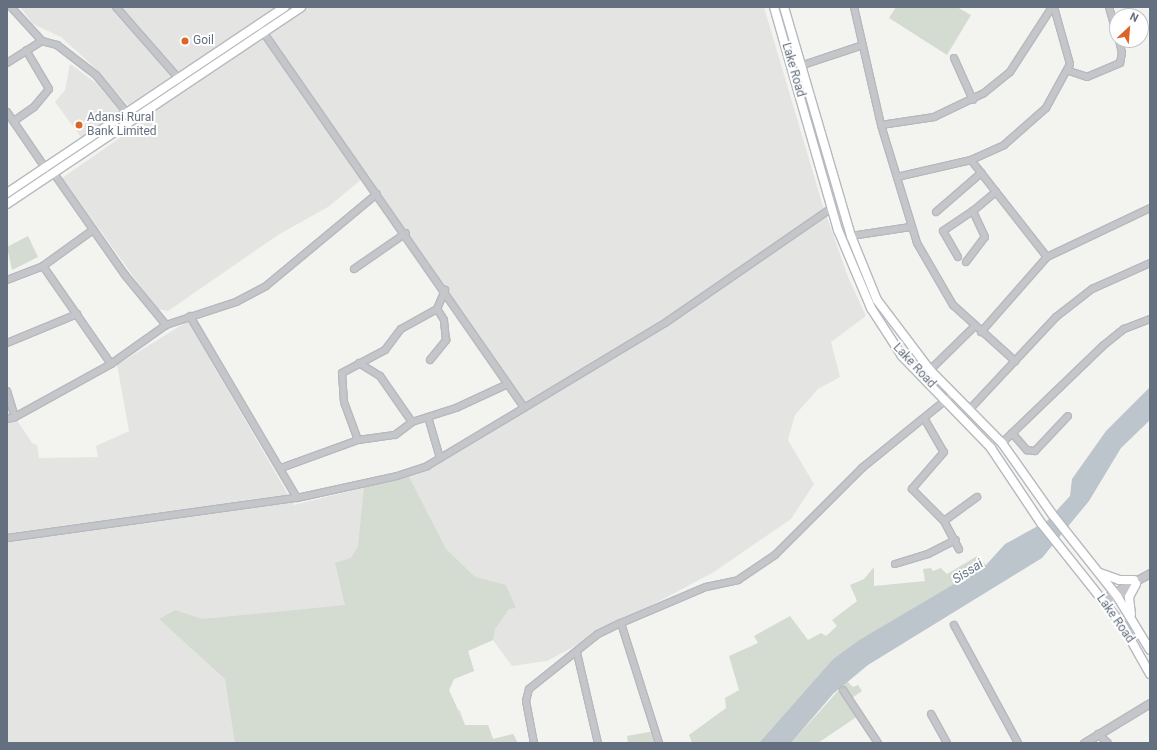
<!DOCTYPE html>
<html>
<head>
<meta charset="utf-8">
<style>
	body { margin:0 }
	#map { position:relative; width:1157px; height:750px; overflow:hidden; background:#f3f4f0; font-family:Roboto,sans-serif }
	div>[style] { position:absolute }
	.built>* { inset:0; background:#e4e5e3 }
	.green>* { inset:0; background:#d4dbd1 }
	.water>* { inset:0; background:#bcc5cb }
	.roads { filter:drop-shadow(1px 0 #b6b9be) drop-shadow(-1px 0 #b6b9be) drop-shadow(0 1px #b6b9be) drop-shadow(0 -1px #b6b9be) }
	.minor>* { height:6px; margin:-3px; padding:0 3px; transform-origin:3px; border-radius:3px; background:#c4c6ca }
	.tertiary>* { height:7px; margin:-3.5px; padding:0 3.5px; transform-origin:3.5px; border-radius:3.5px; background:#c4c6ca }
	.secondary>* { height:8px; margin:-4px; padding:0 4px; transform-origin:4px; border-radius:4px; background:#fff }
	.dots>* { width:11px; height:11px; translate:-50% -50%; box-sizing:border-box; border:2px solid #fff; border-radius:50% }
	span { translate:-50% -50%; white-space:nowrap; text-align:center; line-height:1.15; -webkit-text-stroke:4px #fff; paint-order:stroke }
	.poi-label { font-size:12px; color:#647080 }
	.left { translate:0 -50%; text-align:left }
	.street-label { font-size:12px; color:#647080 }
	.water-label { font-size:13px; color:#647885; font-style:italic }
	.frame { position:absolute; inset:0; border:8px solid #647080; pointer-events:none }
	.north { position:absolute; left:1109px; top:8px; width:40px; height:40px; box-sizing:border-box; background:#fff; border:1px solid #c1c6cc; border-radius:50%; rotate:26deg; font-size:11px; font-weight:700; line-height:16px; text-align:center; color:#647080 }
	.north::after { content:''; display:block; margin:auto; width:14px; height:18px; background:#dd6527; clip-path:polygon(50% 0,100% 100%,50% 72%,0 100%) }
</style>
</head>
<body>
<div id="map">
	<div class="built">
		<div style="clip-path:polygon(20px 7px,764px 7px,822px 203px,848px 277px,866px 316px,831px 342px,840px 377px,818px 389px,795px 415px,788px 440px,814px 484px,791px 519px,714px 572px,547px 661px,512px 666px,493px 640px,468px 651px,474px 671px,454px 679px,449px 690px,455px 710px,460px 710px,465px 725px,488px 725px,493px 739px,513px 734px,518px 743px,7px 743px,7px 405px,32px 443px,37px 445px,39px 458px,98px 457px,96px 446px,129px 431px,117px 365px,188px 321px,294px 505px,418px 474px,529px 409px,367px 175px,328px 207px,278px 235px,168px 311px,157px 309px,62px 178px,143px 122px,94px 67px,61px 37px,33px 24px)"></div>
		<div style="clip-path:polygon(70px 64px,96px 83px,124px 115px,83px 140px,55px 102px,65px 90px)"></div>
	</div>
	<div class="green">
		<div style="clip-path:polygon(896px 7px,957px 7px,971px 15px,947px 55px,889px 18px)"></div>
		<div style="clip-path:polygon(28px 236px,38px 257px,12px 270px,7px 247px)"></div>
		<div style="clip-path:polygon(409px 477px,446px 549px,475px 577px,506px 585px,516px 608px,509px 609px,495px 629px,493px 640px,468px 651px,474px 671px,454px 679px,449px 690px,465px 725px,488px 725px,493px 739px,513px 734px,518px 743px,235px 743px,225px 679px,159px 619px,175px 610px,202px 619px,345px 605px,335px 563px,351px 558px,358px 546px,364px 487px)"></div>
		<div style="clip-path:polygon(977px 556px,986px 565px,859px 640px,833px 659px,759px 743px,692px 743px,689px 735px,726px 708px,725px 698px,739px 690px,729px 656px,758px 643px,754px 636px,790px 616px,808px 640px,821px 633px,826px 636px,837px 626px,832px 620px,857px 601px,850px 585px,864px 579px,874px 567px,874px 586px,925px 581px,923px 569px,931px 568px,933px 571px,941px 568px,947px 574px)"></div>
		<div style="clip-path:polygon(847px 681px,853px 687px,858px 685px,862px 691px,852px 698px,861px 714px,818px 743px,791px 743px)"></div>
		<div style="clip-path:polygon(654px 731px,657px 743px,628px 743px,627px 736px)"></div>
	</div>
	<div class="water">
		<div style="clip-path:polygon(1150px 387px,1150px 420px,1121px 448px,1089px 501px,1042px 558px,868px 665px,833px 694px,791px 743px,759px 743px,833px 659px,859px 640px,986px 565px,1005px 544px,1047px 521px,1070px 496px,1072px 479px,1106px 431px)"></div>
	</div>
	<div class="roads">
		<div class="minor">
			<div style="left:11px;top:7px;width:46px;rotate:47.6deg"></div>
			<div style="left:116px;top:7px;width:97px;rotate:48.8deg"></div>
			<div style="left:854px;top:7px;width:121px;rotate:77.1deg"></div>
			<div style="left:881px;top:125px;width:123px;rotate:73deg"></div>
			<div style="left:917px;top:243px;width:72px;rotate:59.9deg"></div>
			<div style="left:953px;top:305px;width:84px;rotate:42.1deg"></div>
			<div style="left:1109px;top:7px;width:29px;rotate:74deg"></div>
			<div style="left:261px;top:29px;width:461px;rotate:55.2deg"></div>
			<div style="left:524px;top:408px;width:165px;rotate:-31.1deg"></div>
			<div style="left:665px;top:323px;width:203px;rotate:-34.6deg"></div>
			<div style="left:954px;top:58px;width:46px;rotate:65.7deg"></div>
			<div style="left:7px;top:63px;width:41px;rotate:-32.2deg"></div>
			<div style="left:42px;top:41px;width:16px;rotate:15deg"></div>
			<div style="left:57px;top:45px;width:49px;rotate:37.6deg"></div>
			<div style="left:96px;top:75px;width:50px;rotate:50.6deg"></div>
			<div style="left:800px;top:66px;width:66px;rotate:-18.4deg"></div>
			<div style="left:1069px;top:71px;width:19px;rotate:18deg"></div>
			<div style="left:1087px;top:77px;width:36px;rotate:-23deg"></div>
			<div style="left:1120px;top:63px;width:10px;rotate:-79deg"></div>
			<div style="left:1122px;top:53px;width:13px;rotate:-103deg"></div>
			<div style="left:7px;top:112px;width:69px;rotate:55.6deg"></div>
			<div style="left:14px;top:121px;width:24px;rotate:-35deg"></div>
			<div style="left:34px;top:107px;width:23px;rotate:-50deg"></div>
			<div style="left:49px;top:89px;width:45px;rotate:-120.5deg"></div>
			<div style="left:881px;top:125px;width:54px;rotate:-8.6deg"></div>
			<div style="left:934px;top:117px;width:55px;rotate:-25.6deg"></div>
			<div style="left:984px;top:93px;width:33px;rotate:-39deg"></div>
			<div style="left:1010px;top:72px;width:77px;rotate:-57.1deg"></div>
			<div style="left:971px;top:160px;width:123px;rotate:51.9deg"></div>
			<div style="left:1047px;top:257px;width:100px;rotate:131.3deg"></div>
			<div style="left:55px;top:175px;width:122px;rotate:55deg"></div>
			<div style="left:125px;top:275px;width:65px;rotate:50.6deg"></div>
			<div style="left:166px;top:325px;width:74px;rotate:-18.2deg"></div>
			<div style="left:236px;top:302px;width:34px;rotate:-28deg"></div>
			<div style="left:266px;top:286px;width:144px;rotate:-39.7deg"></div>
			<div style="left:897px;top:177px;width:76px;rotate:-12.9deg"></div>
			<div style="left:971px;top:160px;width:36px;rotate:-24deg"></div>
			<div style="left:1004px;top:145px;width:56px;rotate:-41.4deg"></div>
			<div style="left:1046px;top:108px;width:50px;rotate:-61.4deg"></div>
			<div style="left:1070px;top:64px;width:59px;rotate:-105.7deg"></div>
			<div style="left:936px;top:212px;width:60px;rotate:-40.9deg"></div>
			<div style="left:851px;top:236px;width:60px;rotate:-8.7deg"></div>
			<div style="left:958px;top:257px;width:30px;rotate:-120deg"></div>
			<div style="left:943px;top:231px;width:36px;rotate:-34deg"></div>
			<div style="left:1047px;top:257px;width:114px;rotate:-25.4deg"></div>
			<div style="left:966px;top:262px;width:31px;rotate:-53deg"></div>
			<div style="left:985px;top:237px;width:29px;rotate:-115deg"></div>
			<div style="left:973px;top:211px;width:30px;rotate:-40deg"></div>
			<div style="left:43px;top:266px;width:119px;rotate:55.2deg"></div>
			<div style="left:354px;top:269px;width:63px;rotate:-34.7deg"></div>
			<div style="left:7px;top:280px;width:39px;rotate:-21deg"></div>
			<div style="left:43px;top:266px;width:62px;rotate:-35.8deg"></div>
			<div style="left:7px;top:343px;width:76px;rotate:-22.5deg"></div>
			<div style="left:430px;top:360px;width:26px;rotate:-51deg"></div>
			<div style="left:446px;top:340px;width:20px;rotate:-96deg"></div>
			<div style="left:444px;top:320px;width:13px;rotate:-122deg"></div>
			<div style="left:359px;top:363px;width:25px;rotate:32deg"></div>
			<div style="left:380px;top:376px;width:56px;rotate:55.2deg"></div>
			<div style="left:930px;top:370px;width:63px;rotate:-44.4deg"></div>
			<div style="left:7px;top:391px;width:27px;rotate:73deg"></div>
			<div style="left:15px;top:417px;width:110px;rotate:-28.9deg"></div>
			<div style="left:111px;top:364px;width:67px;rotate:-35.3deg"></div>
			<div style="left:969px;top:410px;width:127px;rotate:-46.9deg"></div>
			<div style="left:1056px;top:317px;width:46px;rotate:-37.9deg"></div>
			<div style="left:1092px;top:289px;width:64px;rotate:-24.1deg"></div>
			<div style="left:428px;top:417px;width:43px;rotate:73.7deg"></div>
			<div style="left:924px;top:418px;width:39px;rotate:60deg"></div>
			<div style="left:944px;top:452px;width:49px;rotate:130.9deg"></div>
			<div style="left:912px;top:489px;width:45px;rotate:45deg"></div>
			<div style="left:944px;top:521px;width:41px;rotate:-36deg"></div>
			<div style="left:7px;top:419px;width:8px;rotate:-14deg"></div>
			<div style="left:1012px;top:433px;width:23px;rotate:49deg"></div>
			<div style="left:1027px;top:450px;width:8px;rotate:7deg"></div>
			<div style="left:1035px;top:451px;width:48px;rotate:-46.7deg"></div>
			<div style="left:358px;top:440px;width:40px;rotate:-110.2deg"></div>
			<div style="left:344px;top:402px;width:29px;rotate:-94deg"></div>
			<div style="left:342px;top:373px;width:49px;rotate:-28.1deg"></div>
			<div style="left:385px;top:350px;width:26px;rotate:-53deg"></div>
			<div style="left:401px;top:329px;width:41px;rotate:-29.1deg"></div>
			<div style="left:437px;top:309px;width:21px;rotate:-67deg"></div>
			<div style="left:1002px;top:443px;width:141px;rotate:-43.9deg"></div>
			<div style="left:1104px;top:345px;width:26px;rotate:-39deg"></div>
			<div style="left:1124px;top:329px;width:28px;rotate:-21deg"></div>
			<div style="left:281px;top:468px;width:82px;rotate:-20deg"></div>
			<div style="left:358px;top:440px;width:37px;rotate:-8deg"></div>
			<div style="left:395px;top:435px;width:21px;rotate:-37deg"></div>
			<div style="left:412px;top:422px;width:46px;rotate:-17.7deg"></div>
			<div style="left:456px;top:408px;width:57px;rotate:-24.8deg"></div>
			<div style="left:297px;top:498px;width:102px;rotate:-12.4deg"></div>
			<div style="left:397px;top:476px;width:32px;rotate:-18deg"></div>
			<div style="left:427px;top:466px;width:113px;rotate:-30.9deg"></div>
			<div style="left:944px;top:521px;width:32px;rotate:62deg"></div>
			<div style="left:7px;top:538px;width:293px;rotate:-7.9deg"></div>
			<div style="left:297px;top:498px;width:211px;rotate:-120.5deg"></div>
			<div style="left:895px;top:564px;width:34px;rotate:-17deg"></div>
			<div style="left:928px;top:554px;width:31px;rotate:-27deg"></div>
			<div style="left:954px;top:625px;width:134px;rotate:61.5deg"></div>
			<div style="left:577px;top:653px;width:92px;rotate:76.9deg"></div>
			<div style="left:843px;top:690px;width:64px;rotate:56.6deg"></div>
			<div style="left:931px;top:714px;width:33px;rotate:61deg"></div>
			<div style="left:1098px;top:734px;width:13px;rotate:42deg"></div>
			<div style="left:534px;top:743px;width:43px;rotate:-100.8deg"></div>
			<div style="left:526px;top:701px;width:12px;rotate:-76deg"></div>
			<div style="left:529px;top:689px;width:88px;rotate:-38.6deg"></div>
			<div style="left:598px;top:634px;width:25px;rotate:-26deg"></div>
			<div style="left:659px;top:743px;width:126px;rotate:-107.6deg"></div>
			<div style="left:621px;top:623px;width:92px;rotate:-23deg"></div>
			<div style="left:706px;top:587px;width:33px;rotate:-12deg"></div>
			<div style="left:738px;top:580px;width:45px;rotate:-34deg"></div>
			<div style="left:775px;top:555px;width:123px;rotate:-45deg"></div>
			<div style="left:862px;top:468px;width:117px;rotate:-39.1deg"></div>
		</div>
		<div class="tertiary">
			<div style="left:1102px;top:599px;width:55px;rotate:-28.4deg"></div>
			<div style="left:1106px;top:604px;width:34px;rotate:-34deg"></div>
			<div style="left:1084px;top:743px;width:77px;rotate:-31.2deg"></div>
		</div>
		<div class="secondary">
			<div style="left:774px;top:7px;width:232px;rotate:74deg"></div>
			<div style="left:838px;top:230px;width:85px;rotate:67.1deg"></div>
			<div style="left:871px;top:308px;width:57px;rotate:57.1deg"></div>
			<div style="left:902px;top:356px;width:128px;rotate:45.9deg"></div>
			<div style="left:991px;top:448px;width:90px;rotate:56.3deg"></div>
			<div style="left:1041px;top:523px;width:132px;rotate:51.5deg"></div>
			<div style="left:1123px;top:626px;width:55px;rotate:60.6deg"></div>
			<div style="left:784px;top:7px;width:239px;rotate:73.7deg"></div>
			<div style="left:851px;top:236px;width:69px;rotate:67.9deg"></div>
			<div style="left:877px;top:300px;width:88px;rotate:52.9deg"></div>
			<div style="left:930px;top:370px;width:103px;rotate:45.4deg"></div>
			<div style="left:1002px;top:443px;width:87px;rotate:54.8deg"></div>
			<div style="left:1052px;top:514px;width:105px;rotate:51.6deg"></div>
			<div style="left:1117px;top:596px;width:63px;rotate:58.6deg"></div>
			<div style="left:7px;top:193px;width:334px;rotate:-33.8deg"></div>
			<div style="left:7px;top:204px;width:354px;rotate:-33.8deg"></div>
			<div style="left:1100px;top:573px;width:20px;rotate:20deg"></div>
			<div style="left:1119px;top:580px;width:15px"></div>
			<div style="left:1131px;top:614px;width:17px;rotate:-97deg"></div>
			<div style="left:1129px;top:597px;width:15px;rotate:-62deg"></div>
		</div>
	</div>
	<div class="dots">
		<div style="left:185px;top:41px;background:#dd6527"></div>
		<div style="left:79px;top:125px;background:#dd6527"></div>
	</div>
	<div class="poi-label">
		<span class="left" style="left:193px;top:41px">Goil</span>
		<span class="left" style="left:87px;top:125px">Adansi Rural<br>Bank Limited</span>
	</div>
	<div class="street-label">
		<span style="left:793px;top:70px;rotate:74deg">Lake Road</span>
		<span style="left:914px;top:366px;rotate:47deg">Lake Road</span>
		<span style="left:1115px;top:619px;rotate:55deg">Lake Road</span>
	</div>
	<div class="water-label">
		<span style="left:968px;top:572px;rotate:-33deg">Sissai</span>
	</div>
	<div class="frame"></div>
	<div class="north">N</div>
</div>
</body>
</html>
